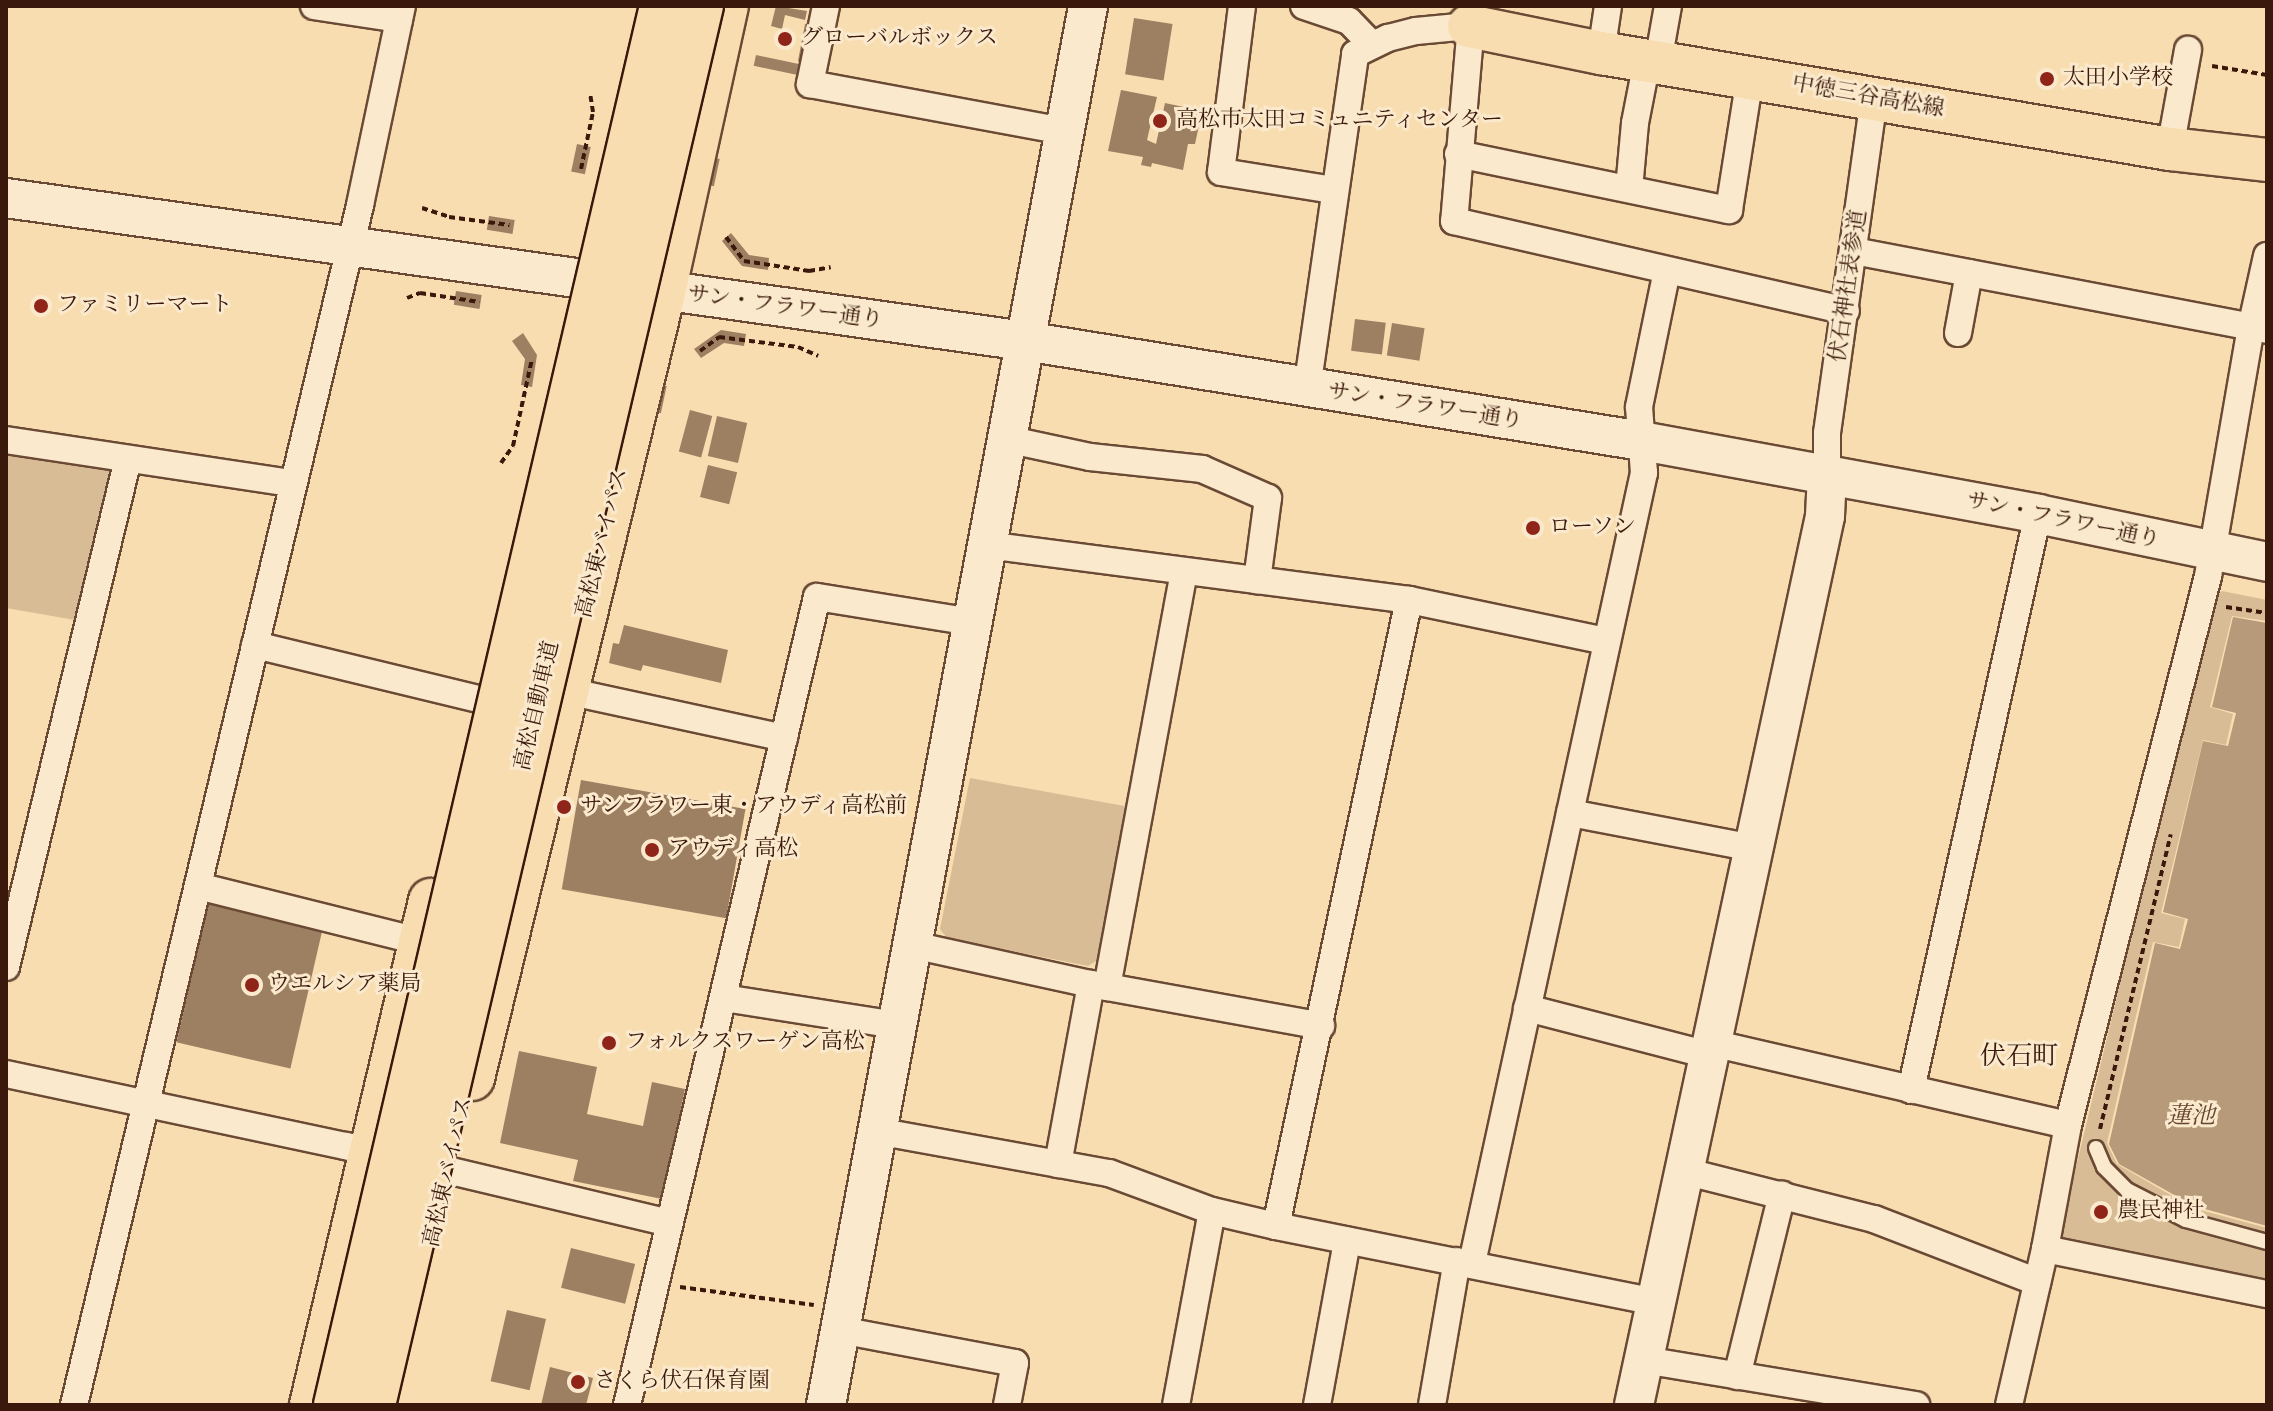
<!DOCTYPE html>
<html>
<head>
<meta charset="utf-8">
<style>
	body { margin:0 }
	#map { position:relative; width:2273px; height:1411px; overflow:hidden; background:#f8ddb1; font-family:"Old Standard TT","Noto Serif JP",serif }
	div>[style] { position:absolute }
	.green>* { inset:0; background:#d8bc95 }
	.water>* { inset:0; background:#b79a79 }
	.building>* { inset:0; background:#9d7f62; transform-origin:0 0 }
	.path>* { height:4px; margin-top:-2px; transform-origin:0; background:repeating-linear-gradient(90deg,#3a190c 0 6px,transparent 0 10px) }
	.roads { filter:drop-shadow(2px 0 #6a4a35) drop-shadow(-2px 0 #6a4a35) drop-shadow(0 2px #6a4a35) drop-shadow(0 -2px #6a4a35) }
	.lane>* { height:14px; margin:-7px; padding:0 7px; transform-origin:7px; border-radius:7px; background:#fae9cc }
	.street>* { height:26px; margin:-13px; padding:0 13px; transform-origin:13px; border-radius:13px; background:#fae9cc }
	.secondary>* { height:38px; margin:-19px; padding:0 19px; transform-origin:19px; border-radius:19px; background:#fae9cc }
	.primary>* { height:42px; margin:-21px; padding:0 21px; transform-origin:21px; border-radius:21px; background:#f8ddb1 }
	.highway>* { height:44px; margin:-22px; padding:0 22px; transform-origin:22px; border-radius:22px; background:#f8ddb1 }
	.bridges { filter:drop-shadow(2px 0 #3a190c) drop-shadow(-2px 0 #3a190c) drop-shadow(0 2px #3a190c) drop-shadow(0 -2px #3a190c) }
	.highway-bridge>* { height:44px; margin:-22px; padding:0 22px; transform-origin:22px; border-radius:22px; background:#f8ddb1 }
	.dots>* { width:22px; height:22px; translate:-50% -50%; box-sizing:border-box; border:4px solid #fae9cc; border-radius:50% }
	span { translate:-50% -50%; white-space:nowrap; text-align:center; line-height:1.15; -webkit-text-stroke:6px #fae9cc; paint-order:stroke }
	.poi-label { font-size:22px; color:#3a190c }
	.left { translate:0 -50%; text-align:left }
	.street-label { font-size:22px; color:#3a190c }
	.water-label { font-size:24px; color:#664632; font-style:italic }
	.quarter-label { font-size:26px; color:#3a190c }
	.frame { position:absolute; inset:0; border:8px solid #3a190c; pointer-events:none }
</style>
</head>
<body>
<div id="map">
	<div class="green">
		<div style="clip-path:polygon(6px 448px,113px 466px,75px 620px,6px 608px)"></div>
		<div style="clip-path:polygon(2222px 591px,2267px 600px,2267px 621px,2232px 616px,2210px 707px,2233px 714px,2226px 745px,2203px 740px,2161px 913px,2185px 919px,2179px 947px,2153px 942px,2107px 1143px,2117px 1164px,2193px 1208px,2267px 1228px,2267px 1281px,2066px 1243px,2060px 1234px,2212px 599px)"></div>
		<div style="clip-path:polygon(970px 778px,1130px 807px,1100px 959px,1088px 966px,947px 938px,940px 929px)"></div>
	</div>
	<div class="water">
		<div style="clip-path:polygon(2233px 617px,2267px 623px,2267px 1226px,2194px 1206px,2119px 1164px,2109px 1144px,2155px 943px,2180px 949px,2188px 919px,2163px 912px,2203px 741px,2228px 746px,2236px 713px,2212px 707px)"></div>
	</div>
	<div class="building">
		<div style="clip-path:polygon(776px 6px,807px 11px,805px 20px,785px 15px,782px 29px,771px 26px)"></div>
		<div style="left:1134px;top:18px;width:39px;height:57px;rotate:9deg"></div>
		<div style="clip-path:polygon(812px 23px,803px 65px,798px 61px,805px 24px)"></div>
		<div style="left:756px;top:55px;width:45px;height:11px;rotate:12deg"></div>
		<div style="clip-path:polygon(1121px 90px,1157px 97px,1147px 140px,1156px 144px,1165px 103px,1202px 111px,1195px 144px,1188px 144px,1183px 170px,1152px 163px,1151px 167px,1141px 165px,1143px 157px,1108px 151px)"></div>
		<div style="left:577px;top:144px;width:14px;height:28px;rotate:12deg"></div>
		<div style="left:706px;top:156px;width:14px;height:28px;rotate:12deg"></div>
		<div style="left:489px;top:216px;width:26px;height:14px;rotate:9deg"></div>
		<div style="clip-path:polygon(731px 233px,749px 255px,769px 258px,768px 270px,742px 266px,722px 241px)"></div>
		<div style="left:456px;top:291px;width:26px;height:14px;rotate:9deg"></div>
		<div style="left:1355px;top:319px;width:31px;height:32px;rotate:7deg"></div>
		<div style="left:1392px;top:323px;width:33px;height:33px;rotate:9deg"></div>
		<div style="clip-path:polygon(721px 330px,746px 334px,744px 346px,724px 343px,701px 358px,694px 349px)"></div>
		<div style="clip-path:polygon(523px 333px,537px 355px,532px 387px,521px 385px,525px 359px,512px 341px)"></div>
		<div style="left:653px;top:383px;width:14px;height:28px;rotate:12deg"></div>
		<div style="left:690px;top:410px;width:23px;height:43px;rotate:15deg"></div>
		<div style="left:717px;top:416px;width:31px;height:41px;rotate:13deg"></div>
		<div style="left:708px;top:465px;width:30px;height:33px;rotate:14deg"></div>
		<div style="clip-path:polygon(624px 625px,728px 650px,721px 683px,643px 665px,641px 671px,609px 663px,613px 643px,619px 644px)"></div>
		<div style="left:581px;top:780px;width:167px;height:111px;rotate:10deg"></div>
		<div style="left:209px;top:901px;width:117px;height:145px;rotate:13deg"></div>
		<div style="clip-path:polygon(519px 1051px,597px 1067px,587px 1114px,643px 1126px,652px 1082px,685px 1089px,662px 1199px,573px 1181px,578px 1160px,500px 1143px)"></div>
		<div style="left:571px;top:1248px;width:66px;height:41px;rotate:14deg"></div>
		<div style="left:507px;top:1310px;width:40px;height:73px;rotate:13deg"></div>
		<div style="clip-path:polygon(550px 1367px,593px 1378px,586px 1405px,541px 1405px)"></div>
	</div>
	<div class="path">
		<div style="left:2212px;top:66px;width:56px;rotate:9.3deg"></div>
		<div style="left:581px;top:169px;width:58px;rotate:-78.1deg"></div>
		<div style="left:593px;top:112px;width:18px;rotate:-99deg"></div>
		<div style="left:422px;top:208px;width:28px;rotate:18deg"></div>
		<div style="left:449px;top:217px;width:61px;rotate:7.6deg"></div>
		<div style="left:726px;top:237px;width:30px;rotate:53deg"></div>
		<div style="left:744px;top:261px;width:66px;rotate:8.7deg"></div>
		<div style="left:809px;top:271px;width:22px;rotate:-10deg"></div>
		<div style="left:407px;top:298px;width:14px;rotate:-21deg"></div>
		<div style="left:420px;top:293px;width:60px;rotate:8.7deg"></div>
		<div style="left:700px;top:351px;width:24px;rotate:-36deg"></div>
		<div style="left:719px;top:337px;width:80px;rotate:7.2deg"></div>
		<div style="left:798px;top:347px;width:22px;rotate:24deg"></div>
		<div style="left:501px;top:463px;width:21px;rotate:-55deg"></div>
		<div style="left:513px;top:446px;width:89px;rotate:-77.7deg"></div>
		<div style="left:2226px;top:607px;width:41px;rotate:8.3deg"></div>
		<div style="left:2100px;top:1129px;width:303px;rotate:-76.5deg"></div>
		<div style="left:680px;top:1287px;width:135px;rotate:7.7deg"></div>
	</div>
	<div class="roads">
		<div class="lane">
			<div style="left:2096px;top:1148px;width:21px;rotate:67deg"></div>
			<div style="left:2104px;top:1167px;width:33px;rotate:45deg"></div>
			<div style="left:2127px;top:1190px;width:66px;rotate:27deg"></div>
			<div style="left:2186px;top:1220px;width:84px;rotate:15.2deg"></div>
		</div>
		<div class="street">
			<div style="left:314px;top:6px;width:86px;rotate:8.7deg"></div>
			<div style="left:826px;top:6px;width:80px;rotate:101.6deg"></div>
			<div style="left:810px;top:84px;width:257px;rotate:10.5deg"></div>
			<div style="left:1242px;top:6px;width:167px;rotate:97.2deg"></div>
			<div style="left:1221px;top:172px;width:114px;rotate:9.1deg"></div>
			<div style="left:1304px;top:6px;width:47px;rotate:18.4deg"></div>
			<div style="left:1349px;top:21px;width:33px;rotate:46deg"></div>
			<div style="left:1472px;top:13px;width:209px;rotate:94.9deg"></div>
			<div style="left:1454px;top:221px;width:402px;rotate:12.9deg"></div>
			<div style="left:1601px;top:53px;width:48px;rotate:-81.5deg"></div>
			<div style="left:1658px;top:62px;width:57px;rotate:-79.9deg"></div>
			<div style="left:2170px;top:149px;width:101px;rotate:-79.7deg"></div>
			<div style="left:1458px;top:154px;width:277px;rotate:11.7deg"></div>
			<div style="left:1729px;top:210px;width:135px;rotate:-81deg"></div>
			<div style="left:1629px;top:189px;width:66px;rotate:-84.8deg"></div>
			<div style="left:1635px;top:123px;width:63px;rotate:-79deg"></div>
			<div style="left:1854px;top:251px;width:420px;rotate:10.8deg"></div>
			<div style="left:1958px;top:333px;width:61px;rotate:-79.6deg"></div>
			<div style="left:1307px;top:389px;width:338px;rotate:-81.8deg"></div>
			<div style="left:1355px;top:54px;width:37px;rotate:-26deg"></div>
			<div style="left:1388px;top:38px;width:29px;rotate:-14deg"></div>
			<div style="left:1416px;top:31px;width:53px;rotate:-5.4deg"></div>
			<div style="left:1006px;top:439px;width:86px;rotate:12.1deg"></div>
			<div style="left:1090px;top:457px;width:113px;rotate:6.1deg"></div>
			<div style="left:1202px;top:469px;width:72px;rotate:23.7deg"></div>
			<div style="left:1268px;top:498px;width:83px;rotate:97.6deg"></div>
			<div style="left:6px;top:440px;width:289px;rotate:8.6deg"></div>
			<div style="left:1827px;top:474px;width:41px;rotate:-90deg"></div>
			<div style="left:1827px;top:433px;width:339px;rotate:-82deg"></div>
			<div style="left:987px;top:545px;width:426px;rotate:7.4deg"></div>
			<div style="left:1409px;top:600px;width:200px;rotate:11.8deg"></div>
			<div style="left:255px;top:645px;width:230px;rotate:13.6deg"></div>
			<div style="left:567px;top:691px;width:222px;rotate:12.2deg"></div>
			<div style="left:1570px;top:813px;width:187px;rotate:10.8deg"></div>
			<div style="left:198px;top:886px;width:231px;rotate:14deg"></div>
			<div style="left:913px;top:945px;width:182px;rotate:12.4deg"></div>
			<div style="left:1091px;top:984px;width:234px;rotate:10.3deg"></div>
			<div style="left:6px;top:967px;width:522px;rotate:-76.5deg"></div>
			<div style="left:1107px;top:987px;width:422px;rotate:-79.5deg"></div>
			<div style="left:724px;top:998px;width:175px;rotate:8.9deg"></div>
			<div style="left:1527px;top:1008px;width:188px;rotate:14.5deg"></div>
			<div style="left:1712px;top:1043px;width:365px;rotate:13deg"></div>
			<div style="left:6px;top:1074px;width:348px;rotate:12deg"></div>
			<div style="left:346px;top:1146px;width:332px;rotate:13.4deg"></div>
			<div style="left:1911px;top:1090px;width:590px;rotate:-77.57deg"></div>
			<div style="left:877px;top:1131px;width:236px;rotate:10.3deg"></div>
			<div style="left:1109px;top:1173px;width:110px;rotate:20.3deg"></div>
			<div style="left:1212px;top:1211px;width:66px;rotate:13.2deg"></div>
			<div style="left:1276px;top:1226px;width:387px;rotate:11.3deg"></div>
			<div style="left:1058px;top:1164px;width:183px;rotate:-79.6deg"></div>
			<div style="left:1684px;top:1171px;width:196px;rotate:14.2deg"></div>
			<div style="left:1874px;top:1219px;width:175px;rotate:21.1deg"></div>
			<div style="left:1276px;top:1226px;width:640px;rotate:-78.01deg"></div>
			<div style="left:2045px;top:1249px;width:227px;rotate:11.5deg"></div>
			<div style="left:1472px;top:1263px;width:809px;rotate:-77.72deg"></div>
			<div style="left:1644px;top:473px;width:66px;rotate:-94.3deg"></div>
			<div style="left:1639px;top:407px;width:139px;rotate:-78.4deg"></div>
			<div style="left:840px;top:1330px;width:178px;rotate:10.7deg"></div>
			<div style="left:1015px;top:1363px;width:43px;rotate:100.8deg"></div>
			<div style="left:1644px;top:1360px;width:276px;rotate:9.4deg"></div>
			<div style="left:1737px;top:1376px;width:187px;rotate:-76.1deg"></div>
			<div style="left:74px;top:1405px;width:1234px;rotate:-76.59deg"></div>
			<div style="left:360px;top:205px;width:203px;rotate:-78.1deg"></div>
			<div style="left:627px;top:1405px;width:830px;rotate:-76.77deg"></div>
			<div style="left:817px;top:597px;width:157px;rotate:9.2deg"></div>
			<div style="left:1176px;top:1405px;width:197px;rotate:-79.5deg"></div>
			<div style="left:1317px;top:1405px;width:167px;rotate:-79.6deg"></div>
			<div style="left:1432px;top:1405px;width:146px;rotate:-80.2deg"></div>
			<div style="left:2009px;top:1405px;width:160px;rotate:-77deg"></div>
			<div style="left:2045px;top:1249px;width:126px;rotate:-79.5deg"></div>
			<div style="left:2068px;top:1125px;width:567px;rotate:-75.69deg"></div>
			<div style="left:2208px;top:576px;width:252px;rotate:-80.2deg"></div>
			<div style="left:2251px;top:328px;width:74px;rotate:-77.5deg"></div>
		</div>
		<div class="secondary">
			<div style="left:6px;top:198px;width:1029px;rotate:7.99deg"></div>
			<div style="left:1025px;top:341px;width:625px;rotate:9.21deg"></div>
			<div style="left:1642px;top:441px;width:403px;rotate:10.4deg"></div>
			<div style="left:2038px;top:514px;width:234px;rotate:11.8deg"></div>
			<div style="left:826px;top:1405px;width:1423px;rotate:-79.39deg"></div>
			<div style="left:1634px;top:1405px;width:909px;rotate:-77.87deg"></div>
			<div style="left:1825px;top:516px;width:42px;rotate:-87.3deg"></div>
		</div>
		<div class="primary">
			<div style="left:1469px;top:26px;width:135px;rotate:11.6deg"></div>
			<div style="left:1601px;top:53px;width:577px;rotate:9.58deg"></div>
			<div style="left:2170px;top:149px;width:98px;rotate:6.5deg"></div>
		</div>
		<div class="highway">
			<div style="left:472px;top:1078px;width:809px;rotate:-76.34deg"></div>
			<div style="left:663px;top:292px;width:293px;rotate:-77.6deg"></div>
			<div style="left:312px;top:1405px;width:518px;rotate:-76.72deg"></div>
		</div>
	</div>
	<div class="bridges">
		<div class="highway-bridge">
			<div style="left:336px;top:1405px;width:1436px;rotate:-76.88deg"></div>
			<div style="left:373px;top:1405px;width:1437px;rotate:-76.81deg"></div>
		</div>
	</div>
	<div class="dots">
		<div style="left:785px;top:39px;background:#8f2418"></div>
		<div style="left:2047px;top:79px;background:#8f2418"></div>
		<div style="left:1160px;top:121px;background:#8f2418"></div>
		<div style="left:41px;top:306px;background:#8f2418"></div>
		<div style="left:1533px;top:528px;background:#8f2418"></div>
		<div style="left:564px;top:807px;background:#8f2418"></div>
		<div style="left:652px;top:850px;background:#8f2418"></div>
		<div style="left:252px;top:985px;background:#8f2418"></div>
		<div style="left:609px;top:1043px;background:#8f2418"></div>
		<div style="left:2101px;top:1212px;background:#8f2418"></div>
		<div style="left:578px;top:1382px;background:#8f2418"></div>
	</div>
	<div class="poi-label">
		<span class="left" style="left:801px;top:39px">グローバルボックス</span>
		<span class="left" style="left:2063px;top:79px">太田小学校</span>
		<span class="left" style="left:1176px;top:121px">高松市太田コミュニティセンター</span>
		<span class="left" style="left:57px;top:306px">ファミリーマート</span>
		<span class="left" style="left:1549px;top:528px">ローソン</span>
		<span class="left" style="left:580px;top:807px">サンフラワー東・アウディ高松前</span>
		<span class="left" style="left:668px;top:850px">アウディ高松</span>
		<span class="left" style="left:268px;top:985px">ウエルシア薬局</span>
		<span class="left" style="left:625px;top:1043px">フォルクスワーゲン高松</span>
		<span class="left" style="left:2117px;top:1212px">農民神社</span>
		<span class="left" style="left:594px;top:1382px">さくら伏石保育園</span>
	</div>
	<div class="street-label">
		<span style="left:1868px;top:97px;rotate:10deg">中徳三谷高松線</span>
		<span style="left:1849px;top:286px;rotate:-82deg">伏石神社表参道</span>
		<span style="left:785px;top:308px;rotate:8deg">サン・フラワー通り</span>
		<span style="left:1425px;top:407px;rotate:9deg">サン・フラワー通り</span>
		<span style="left:2063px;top:521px;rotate:12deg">サン・フラワー通り</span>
		<span style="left:603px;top:543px;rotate:-76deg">高松東バイパス</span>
		<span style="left:538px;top:706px;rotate:-77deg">高松自動車道</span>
		<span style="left:449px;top:1172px;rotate:-77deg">高松東バイパス</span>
	</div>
	<div class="water-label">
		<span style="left:2191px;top:1118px">蓮池</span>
	</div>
	<div class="quarter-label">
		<span style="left:2019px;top:1058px">伏石町</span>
	</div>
	<div class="frame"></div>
</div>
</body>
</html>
